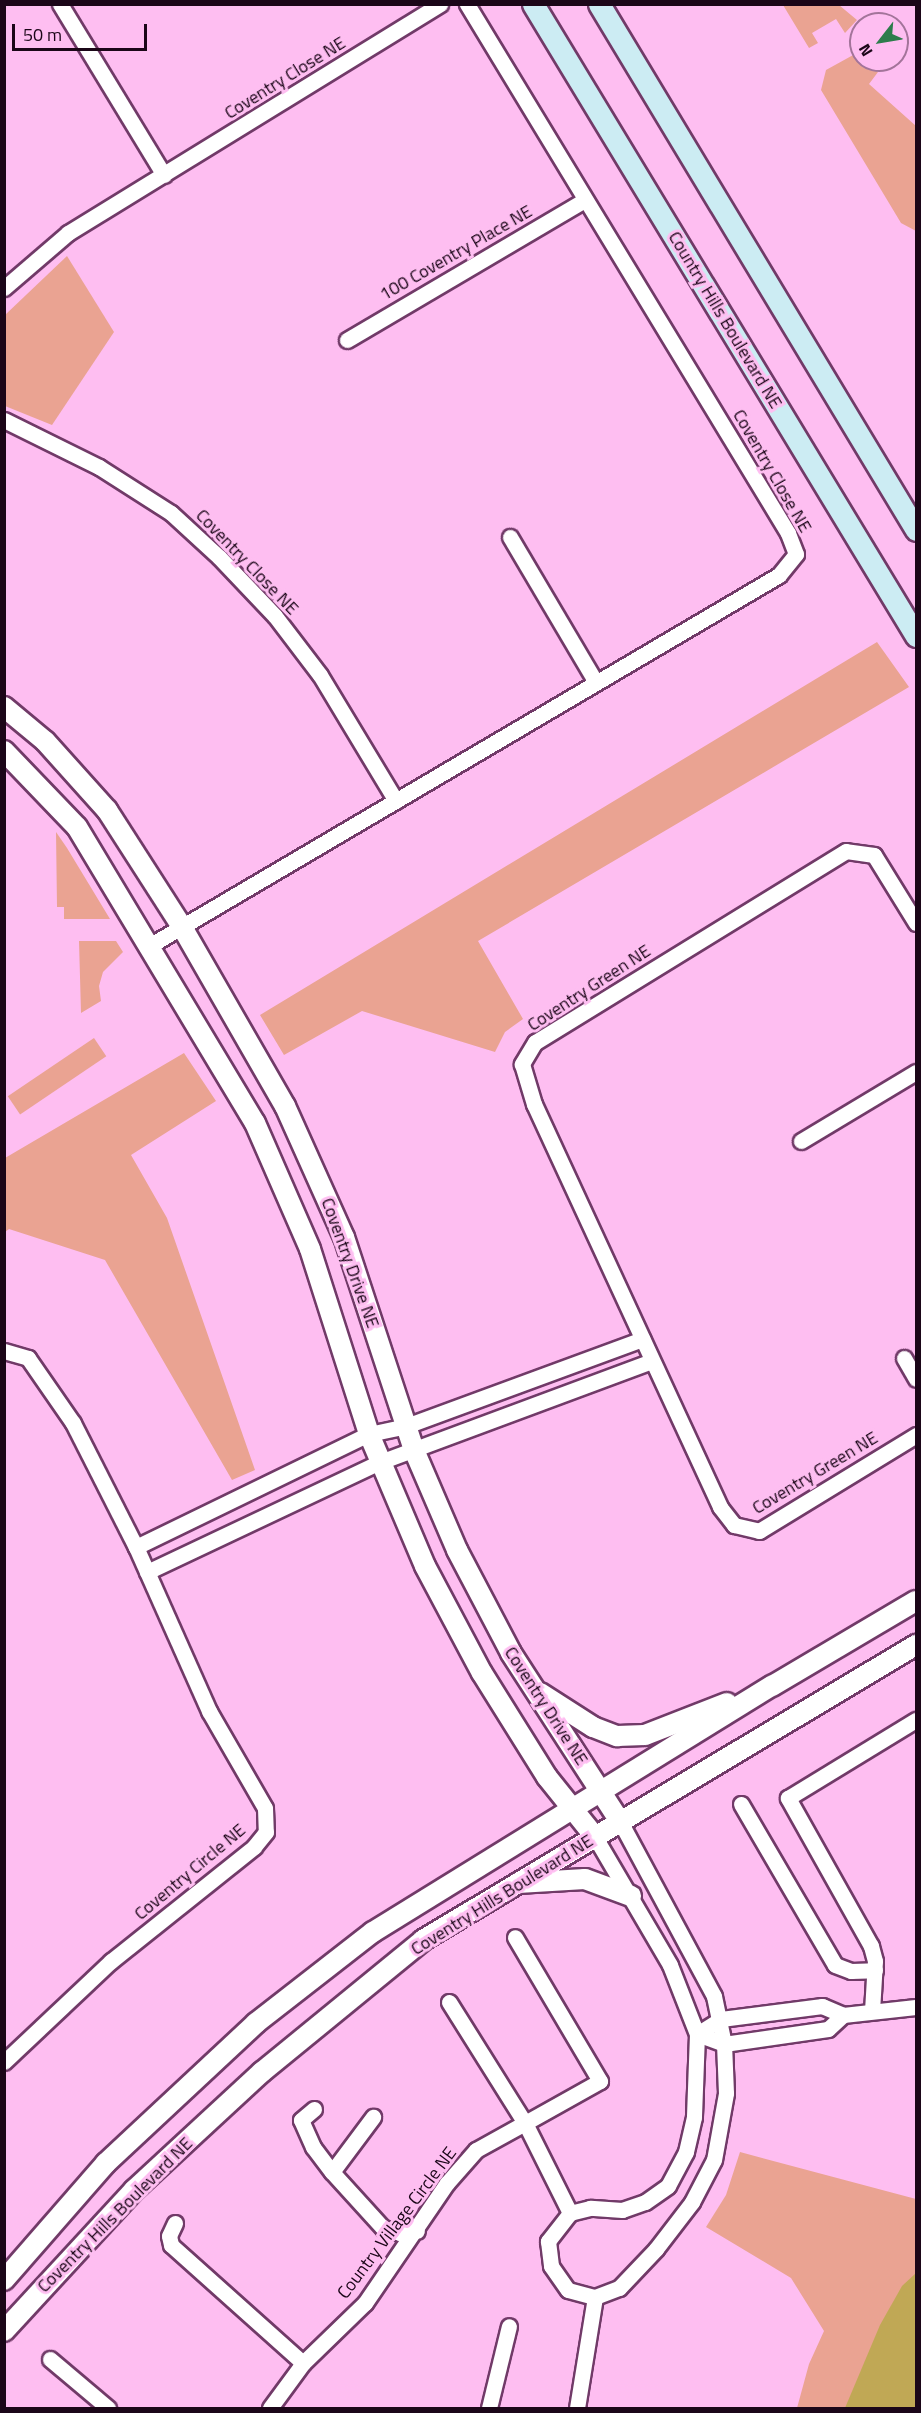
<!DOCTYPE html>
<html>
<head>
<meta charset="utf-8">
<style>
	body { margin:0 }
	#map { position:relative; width:921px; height:2413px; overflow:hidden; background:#febef1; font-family:"Titillium Web",sans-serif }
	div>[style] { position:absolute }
	.green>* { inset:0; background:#eaa392; transform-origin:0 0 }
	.water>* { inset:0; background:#c0a855 }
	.roads { filter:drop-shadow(2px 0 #713a68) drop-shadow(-2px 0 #713a68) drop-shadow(0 2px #713a68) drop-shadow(0 -2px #713a68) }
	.minor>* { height:15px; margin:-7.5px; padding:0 7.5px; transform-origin:7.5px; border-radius:7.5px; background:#fff }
	.tertiary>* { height:20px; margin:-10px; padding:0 10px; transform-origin:10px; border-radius:10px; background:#fff }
	.secondary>* { height:21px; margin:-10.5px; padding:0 10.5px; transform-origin:10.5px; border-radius:10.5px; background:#ccecf3 }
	span { translate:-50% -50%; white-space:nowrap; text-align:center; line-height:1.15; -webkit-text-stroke:6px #febef1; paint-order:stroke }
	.street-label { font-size:18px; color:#1b0618 }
	.frame { position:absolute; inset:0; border:6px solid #1b0618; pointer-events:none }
	.north { position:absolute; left:849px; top:12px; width:60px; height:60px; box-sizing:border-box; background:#febef1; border:2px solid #a3749a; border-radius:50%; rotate:239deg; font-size:16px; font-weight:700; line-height:24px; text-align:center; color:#1b0618 }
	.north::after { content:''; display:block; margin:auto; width:21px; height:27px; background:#2d7c4c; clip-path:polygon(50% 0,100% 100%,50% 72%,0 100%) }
	.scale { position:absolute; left:12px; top:24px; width:135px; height:27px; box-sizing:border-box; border:3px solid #1b0618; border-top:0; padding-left:8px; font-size:18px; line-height:21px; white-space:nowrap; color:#1b0618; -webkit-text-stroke:4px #febef1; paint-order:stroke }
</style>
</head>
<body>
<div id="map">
	<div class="green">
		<div style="clip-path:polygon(783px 5px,839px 5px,857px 20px,845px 33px,836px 19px,812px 33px,818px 43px,809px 48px)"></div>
		<div style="clip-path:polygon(855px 54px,878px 72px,869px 84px,916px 126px,916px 231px,901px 223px,821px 90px,826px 70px)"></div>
		<div style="clip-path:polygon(67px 256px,114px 332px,52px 425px,5px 406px,5px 315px)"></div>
		<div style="clip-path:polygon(877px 642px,909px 687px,478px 941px,523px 1019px,505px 1032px,495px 1052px,362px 1011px,284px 1055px,260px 1015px)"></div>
		<div style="clip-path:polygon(56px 832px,67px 848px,110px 919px,64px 919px,64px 907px,57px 907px)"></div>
		<div style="clip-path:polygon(79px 941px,116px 941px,123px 952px,103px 972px,99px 986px,101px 1001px,81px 1013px)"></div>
		<div style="left:94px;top:1038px;width:22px;height:104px;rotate:56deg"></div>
		<div style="clip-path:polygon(184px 1053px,216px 1101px,131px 1155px,167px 1218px,255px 1470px,232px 1480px,105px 1260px,9px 1229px,5px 1232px,5px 1158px)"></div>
		<div style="clip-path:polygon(740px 2152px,916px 2199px,916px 2408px,797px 2408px,809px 2364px,824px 2331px,791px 2278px,706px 2227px,726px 2195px)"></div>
	</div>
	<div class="water">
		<div style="clip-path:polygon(916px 2273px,916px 2408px,845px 2408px,880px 2325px,902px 2286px)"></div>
	</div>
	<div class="roads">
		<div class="minor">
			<div style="left:60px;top:4px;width:200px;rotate:58.7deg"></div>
			<div style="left:4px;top:288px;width:84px;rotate:-40.7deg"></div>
			<div style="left:68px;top:233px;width:437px;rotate:-31.6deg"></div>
			<div style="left:347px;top:340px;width:276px;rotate:-30.5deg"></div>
			<div style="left:4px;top:420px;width:106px;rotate:26.3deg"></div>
			<div style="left:99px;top:467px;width:85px;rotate:32.6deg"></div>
			<div style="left:171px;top:513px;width:65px;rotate:42.5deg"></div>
			<div style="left:219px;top:557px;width:81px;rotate:46.5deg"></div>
			<div style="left:275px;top:616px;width:74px;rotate:52.7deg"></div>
			<div style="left:320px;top:675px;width:147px;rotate:58.9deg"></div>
			<div style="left:510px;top:537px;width:167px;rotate:59.4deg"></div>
			<div style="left:916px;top:923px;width:80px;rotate:-121.7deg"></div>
			<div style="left:874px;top:855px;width:28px;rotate:-172deg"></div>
			<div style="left:846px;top:851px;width:365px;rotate:148.4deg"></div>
			<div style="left:535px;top:1042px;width:26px;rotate:121deg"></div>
			<div style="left:522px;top:1064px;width:42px;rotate:73.3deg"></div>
			<div style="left:534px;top:1104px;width:444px;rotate:65.2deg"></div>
			<div style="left:720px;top:1507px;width:23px;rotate:52deg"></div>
			<div style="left:734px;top:1525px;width:26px;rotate:13deg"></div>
			<div style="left:759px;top:1531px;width:184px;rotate:-31.4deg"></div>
			<div style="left:149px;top:946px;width:731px;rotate:-30.49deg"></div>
			<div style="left:779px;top:575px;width:27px;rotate:-51deg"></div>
			<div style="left:796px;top:554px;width:22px;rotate:-111deg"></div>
			<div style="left:788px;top:533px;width:619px;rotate:-121.25deg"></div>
			<div style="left:801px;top:1141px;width:134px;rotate:-31deg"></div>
			<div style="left:4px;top:1351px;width:25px;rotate:16deg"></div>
			<div style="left:28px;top:1358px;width:79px;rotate:55.3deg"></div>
			<div style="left:73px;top:1423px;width:139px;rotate:63.1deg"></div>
			<div style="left:136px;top:1547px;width:180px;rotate:66deg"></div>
			<div style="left:209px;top:1711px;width:112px;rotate:60deg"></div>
			<div style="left:265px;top:1808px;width:24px;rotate:88deg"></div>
			<div style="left:266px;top:1832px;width:19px;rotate:129deg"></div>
			<div style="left:254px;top:1847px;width:183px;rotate:141.4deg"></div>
			<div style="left:111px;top:1961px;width:147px;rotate:136.7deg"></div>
			<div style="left:904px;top:1358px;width:24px;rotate:60deg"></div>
			<div style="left:136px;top:1547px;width:259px;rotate:-25.9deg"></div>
			<div style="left:369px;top:1434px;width:38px;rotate:-12deg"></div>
			<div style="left:406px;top:1426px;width:252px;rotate:-20.2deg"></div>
			<div style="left:147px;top:1572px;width:258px;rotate:-25.3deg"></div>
			<div style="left:380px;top:1462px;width:290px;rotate:-20.4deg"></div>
			<div style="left:741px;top:1804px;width:186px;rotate:59.7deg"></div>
			<div style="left:835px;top:1965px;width:17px;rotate:21deg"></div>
			<div style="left:851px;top:1971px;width:24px;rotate:-2deg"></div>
			<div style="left:595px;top:1837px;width:148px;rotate:59.6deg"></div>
			<div style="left:670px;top:1965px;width:74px;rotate:68.6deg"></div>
			<div style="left:697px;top:2034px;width:83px;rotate:92.1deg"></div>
			<div style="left:694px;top:2117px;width:36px;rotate:103deg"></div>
			<div style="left:686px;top:2152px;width:38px;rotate:118deg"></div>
			<div style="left:668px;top:2186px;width:28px;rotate:145deg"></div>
			<div style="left:645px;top:2202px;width:24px;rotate:161deg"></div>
			<div style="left:622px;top:2210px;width:32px;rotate:-176deg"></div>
			<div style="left:590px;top:2208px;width:21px;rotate:166deg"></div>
			<div style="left:570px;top:2213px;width:36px;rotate:128deg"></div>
			<div style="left:548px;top:2241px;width:25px;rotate:83deg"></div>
			<div style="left:551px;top:2266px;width:29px;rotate:55deg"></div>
			<div style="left:568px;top:2290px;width:28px;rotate:15deg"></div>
			<div style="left:595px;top:2297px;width:26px;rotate:-21deg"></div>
			<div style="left:619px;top:2288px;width:54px;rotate:-46.5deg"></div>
			<div style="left:656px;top:2249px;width:59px;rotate:-52.5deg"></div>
			<div style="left:692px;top:2202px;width:47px;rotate:-62.4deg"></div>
			<div style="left:714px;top:2160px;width:68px;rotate:-79.8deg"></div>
			<div style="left:726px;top:2093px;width:49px;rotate:-92.3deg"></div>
			<div style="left:724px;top:2044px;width:49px;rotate:-101.8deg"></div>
			<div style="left:714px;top:1996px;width:196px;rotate:-118.3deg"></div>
			<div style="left:449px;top:2002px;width:143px;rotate:57.9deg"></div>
			<div style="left:525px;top:2123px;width:86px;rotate:-29.2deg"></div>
			<div style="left:600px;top:2081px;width:167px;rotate:-120.6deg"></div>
			<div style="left:872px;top:2011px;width:50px;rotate:-86.6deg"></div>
			<div style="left:875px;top:1961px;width:16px;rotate:-105deg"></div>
			<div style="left:871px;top:1946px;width:170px;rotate:-119.3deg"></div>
			<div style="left:788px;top:1798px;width:150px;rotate:-31.4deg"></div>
			<div style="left:697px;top:2034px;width:28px;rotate:-32deg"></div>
			<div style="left:721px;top:2019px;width:102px;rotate:-7.3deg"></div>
			<div style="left:822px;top:2006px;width:23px;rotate:23deg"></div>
			<div style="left:843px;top:2015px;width:73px;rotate:-6.3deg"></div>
			<div style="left:697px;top:2034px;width:29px;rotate:20deg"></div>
			<div style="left:724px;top:2044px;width:105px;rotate:-8.2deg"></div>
			<div style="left:828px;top:2029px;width:21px;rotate:-43deg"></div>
			<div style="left:314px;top:2109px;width:17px;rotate:140deg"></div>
			<div style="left:301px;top:2120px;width:30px;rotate:66deg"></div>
			<div style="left:313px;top:2147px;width:31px;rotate:53deg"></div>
			<div style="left:332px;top:2172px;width:76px;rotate:47.7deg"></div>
			<div style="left:383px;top:2228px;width:18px;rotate:16deg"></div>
			<div style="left:400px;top:2233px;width:17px;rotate:-7deg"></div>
			<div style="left:332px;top:2172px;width:69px;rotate:-53.3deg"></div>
			<div style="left:175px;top:2223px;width:14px;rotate:115deg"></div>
			<div style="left:169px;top:2236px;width:9px;rotate:77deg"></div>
			<div style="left:171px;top:2245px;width:177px;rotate:41.8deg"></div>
			<div style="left:50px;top:2359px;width:76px;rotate:40.2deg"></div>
			<div style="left:270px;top:2408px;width:56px;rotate:-53.7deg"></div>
			<div style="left:303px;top:2363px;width:86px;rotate:-44.1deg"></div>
			<div style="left:365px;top:2303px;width:145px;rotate:-55.7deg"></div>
			<div style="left:447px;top:2183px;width:44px;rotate:-48.7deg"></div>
			<div style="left:476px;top:2150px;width:56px;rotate:-28.9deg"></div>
			<div style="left:525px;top:2123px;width:101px;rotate:63.4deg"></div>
			<div style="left:489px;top:2408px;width:84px;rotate:-76.3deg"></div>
			<div style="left:577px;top:2408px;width:112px;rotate:-80.8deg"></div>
		</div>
		<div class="tertiary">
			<div style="left:4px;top:707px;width:53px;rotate:39.7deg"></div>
			<div style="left:45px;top:741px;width:93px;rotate:48.1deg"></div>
			<div style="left:107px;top:810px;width:139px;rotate:57.3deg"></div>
			<div style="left:182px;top:927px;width:207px;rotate:60.1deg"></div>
			<div style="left:285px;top:1106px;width:144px;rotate:65.8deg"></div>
			<div style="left:344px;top:1237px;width:224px;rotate:71.8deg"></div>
			<div style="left:414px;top:1450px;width:109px;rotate:66.7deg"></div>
			<div style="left:457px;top:1550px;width:116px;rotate:62.3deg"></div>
			<div style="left:511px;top:1653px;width:202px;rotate:57.1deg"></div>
			<div style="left:4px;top:751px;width:105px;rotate:46.2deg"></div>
			<div style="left:77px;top:827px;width:345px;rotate:59deg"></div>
			<div style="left:255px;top:1123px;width:137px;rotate:66.4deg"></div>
			<div style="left:310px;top:1249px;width:194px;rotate:72.3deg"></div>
			<div style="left:369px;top:1434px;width:143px;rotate:67deg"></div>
			<div style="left:425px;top:1566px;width:121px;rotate:62deg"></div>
			<div style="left:482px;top:1673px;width:123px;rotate:58deg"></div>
			<div style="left:547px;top:1777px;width:77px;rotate:51.3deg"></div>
			<div style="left:540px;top:1693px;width:63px;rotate:32.7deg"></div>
			<div style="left:593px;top:1727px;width:26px;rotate:21deg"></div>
			<div style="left:617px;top:1736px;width:28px;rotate:-2deg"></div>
			<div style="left:645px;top:1735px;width:88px;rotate:-21.3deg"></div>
			<div style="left:518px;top:1883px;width:67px;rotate:-3.4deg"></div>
			<div style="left:585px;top:1879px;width:49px;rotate:20.3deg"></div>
			<div style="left:4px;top:2280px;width:155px;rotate:-48.9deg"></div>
			<div style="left:106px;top:2163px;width:205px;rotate:-43deg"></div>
			<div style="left:256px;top:2023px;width:148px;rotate:-37.9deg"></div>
			<div style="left:373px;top:1932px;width:469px;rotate:-31.7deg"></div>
			<div style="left:772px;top:1686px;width:167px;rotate:-30.6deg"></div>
			<div style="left:4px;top:2331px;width:192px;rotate:-47.3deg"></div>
			<div style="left:134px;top:2190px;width:174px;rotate:-42.7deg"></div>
			<div style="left:262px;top:2072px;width:208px;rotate:-39.3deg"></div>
			<div style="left:423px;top:1940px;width:575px;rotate:-30.9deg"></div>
		</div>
		<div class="secondary">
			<div style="left:533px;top:4px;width:739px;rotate:58.78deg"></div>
			<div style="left:599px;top:4px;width:614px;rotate:58.92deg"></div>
		</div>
	</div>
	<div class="street-label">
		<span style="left:285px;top:78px;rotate:-32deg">Coventry Close NE</span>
		<span style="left:456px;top:253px;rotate:-30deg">100 Coventry Place NE</span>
		<span style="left:725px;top:320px;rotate:59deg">Country Hills Boulevard NE</span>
		<span style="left:772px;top:471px;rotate:60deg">Coventry Close NE</span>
		<span style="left:247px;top:562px;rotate:46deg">Coventry Close NE</span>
		<span style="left:589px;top:988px;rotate:-33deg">Coventry Green NE</span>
		<span style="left:350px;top:1263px;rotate:70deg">Coventry Drive NE</span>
		<span style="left:815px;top:1473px;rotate:-31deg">Coventry Green NE</span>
		<span style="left:546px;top:1706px;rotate:57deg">Coventry Drive NE</span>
		<span style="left:190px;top:1872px;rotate:-40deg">Coventry Circle NE</span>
		<span style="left:502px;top:1895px;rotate:-32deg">Coventry Hills Boulevard NE</span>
		<span style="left:115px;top:2215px;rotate:-45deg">Coventry Hills Boulevard NE</span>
		<span style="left:397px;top:2223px;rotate:-53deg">Country Village Circle NE</span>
	</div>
	<div class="frame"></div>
	<div class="north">N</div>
	<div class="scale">50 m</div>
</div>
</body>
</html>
